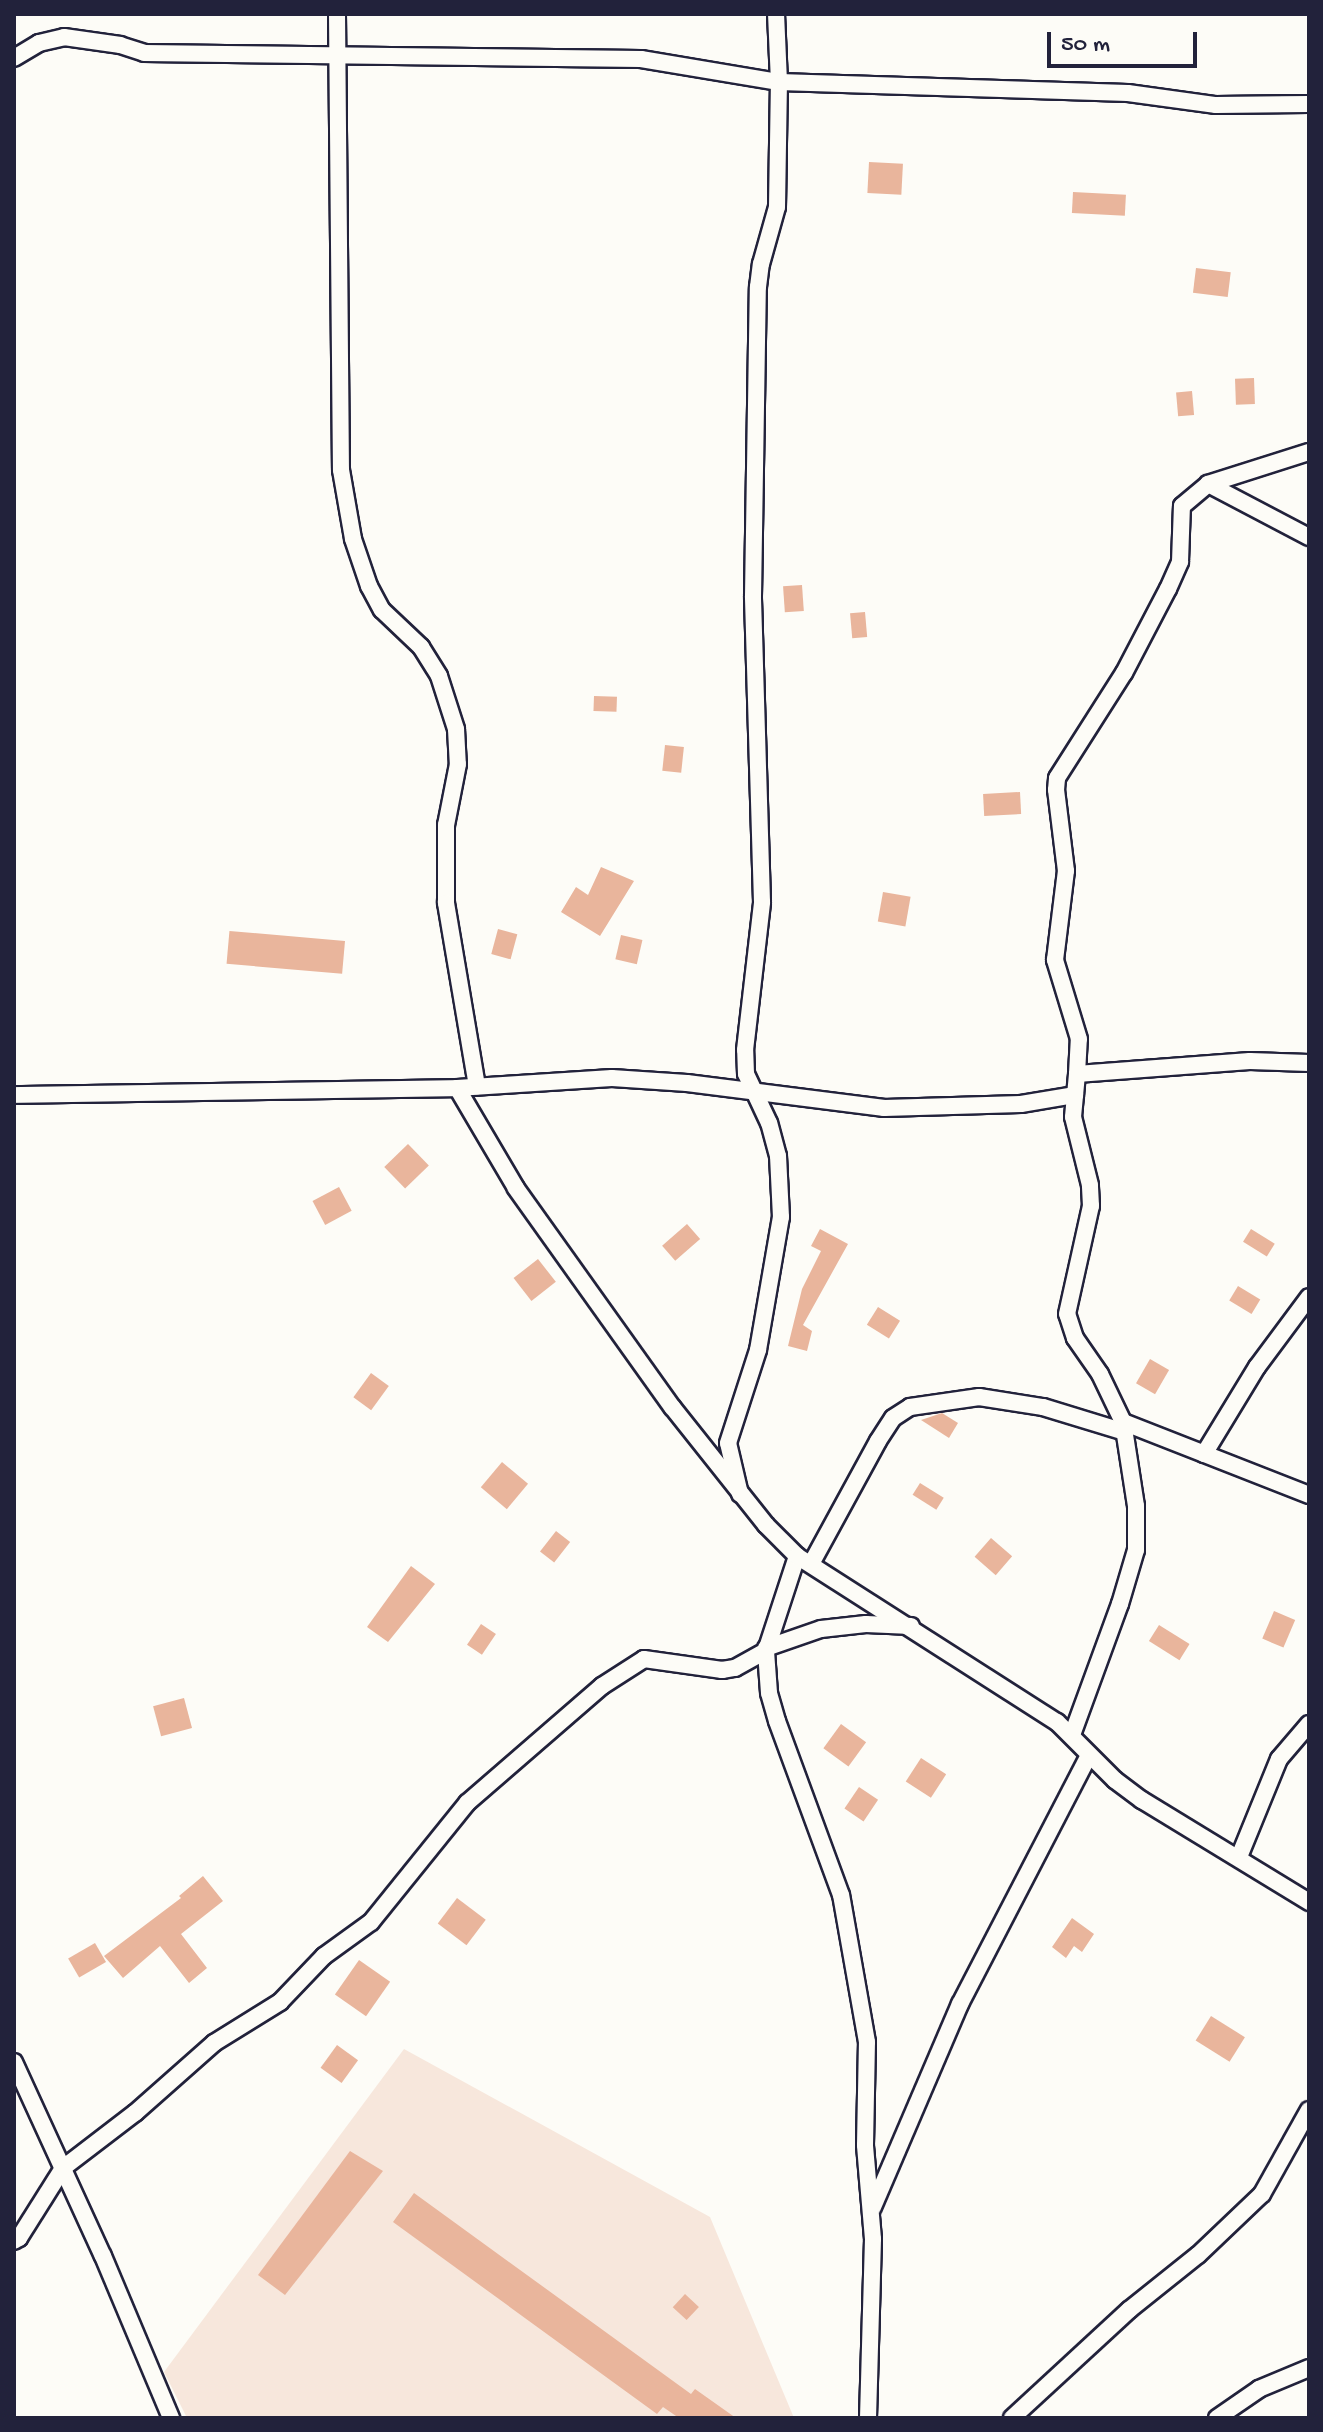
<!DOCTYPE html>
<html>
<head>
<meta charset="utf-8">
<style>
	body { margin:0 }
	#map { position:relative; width:1323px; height:2432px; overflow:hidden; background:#fdfcf7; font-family:"Gochi Hand",sans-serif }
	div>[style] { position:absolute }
	.built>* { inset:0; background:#f7e7dc }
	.building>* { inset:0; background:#e9b59c; transform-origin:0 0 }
	.roads { filter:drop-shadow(2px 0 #22223b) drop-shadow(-2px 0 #22223b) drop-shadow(0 2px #22223b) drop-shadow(0 -2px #22223b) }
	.street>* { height:16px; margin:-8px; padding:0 8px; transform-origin:8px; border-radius:8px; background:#fdfcf7 }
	span { translate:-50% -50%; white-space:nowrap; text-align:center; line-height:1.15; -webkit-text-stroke:8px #fdfcf7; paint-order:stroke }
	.frame { position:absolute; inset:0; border:16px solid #22223b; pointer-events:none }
	.scale { position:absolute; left:1047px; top:32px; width:150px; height:36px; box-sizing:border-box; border:4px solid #22223b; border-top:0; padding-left:10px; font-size:24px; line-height:28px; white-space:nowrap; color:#22223b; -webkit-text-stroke:6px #fdfcf7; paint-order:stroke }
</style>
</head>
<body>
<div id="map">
	<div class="built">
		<div style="clip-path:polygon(404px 2049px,710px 2217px,794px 2418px,187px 2418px,164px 2372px)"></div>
	</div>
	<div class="building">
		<div style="left:869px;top:162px;width:34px;height:31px;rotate:3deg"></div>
		<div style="left:1073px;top:192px;width:53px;height:21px;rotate:3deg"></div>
		<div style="left:1196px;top:268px;width:35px;height:25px;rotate:7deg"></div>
		<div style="left:1254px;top:378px;width:26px;height:19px;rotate:88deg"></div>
		<div style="left:1192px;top:391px;width:24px;height:16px;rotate:85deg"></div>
		<div style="left:802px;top:585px;width:26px;height:19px;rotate:86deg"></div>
		<div style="left:865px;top:612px;width:25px;height:15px;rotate:85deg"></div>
		<div style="left:594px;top:696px;width:23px;height:15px;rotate:2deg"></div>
		<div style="left:665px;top:745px;width:19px;height:26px;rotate:6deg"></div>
		<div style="left:1020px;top:792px;width:22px;height:37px;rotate:87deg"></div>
		<div style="clip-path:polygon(601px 867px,634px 881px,600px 936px,561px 912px,576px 887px,588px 895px)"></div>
		<div style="left:883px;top:892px;width:28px;height:30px;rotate:10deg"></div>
		<div style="left:498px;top:929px;width:20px;height:26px;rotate:15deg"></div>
		<div style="left:621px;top:935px;width:22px;height:25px;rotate:13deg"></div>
		<div style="left:345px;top:941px;width:33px;height:116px;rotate:95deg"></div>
		<div style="left:408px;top:1144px;width:30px;height:33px;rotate:46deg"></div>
		<div style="left:339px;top:1187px;width:27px;height:30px;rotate:62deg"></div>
		<div style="left:687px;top:1224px;width:20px;height:33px;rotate:49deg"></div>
		<div style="clip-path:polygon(820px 1229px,848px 1244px,803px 1325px,812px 1331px,807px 1351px,788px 1346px,802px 1289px,821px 1251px,811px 1246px)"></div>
		<div style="left:1251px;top:1229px;width:28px;height:15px;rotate:32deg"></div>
		<div style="left:538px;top:1259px;width:29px;height:31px;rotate:52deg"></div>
		<div style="left:1238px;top:1286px;width:26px;height:17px;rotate:31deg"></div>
		<div style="left:878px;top:1307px;width:26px;height:21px;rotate:32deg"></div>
		<div style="left:1150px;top:1359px;width:22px;height:28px;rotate:30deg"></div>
		<div style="left:371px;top:1373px;width:22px;height:30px;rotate:36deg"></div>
		<div style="clip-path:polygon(942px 1413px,958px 1423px,949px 1438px,921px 1420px)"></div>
		<div style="left:502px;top:1462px;width:34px;height:33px;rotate:40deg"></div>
		<div style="left:920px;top:1483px;width:28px;height:14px;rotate:32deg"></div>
		<div style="left:556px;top:1531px;width:18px;height:26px;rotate:38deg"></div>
		<div style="left:991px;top:1538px;width:28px;height:25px;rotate:41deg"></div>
		<div style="clip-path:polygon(411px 1566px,435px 1584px,388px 1642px,367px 1627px)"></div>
		<div style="left:1274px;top:1611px;width:23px;height:30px;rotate:23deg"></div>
		<div style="left:481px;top:1624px;width:18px;height:25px;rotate:34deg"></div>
		<div style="left:1159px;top:1625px;width:36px;height:19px;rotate:32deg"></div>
		<div style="left:184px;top:1698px;width:31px;height:32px;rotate:75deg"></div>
		<div style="left:841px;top:1724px;width:31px;height:30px;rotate:36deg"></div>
		<div style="left:921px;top:1758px;width:30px;height:28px;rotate:33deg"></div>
		<div style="left:859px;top:1787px;width:23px;height:26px;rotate:34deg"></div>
		<div style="clip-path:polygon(203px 1876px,223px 1901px,181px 1934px,207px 1968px,189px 1983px,160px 1946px,123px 1978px,104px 1956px,181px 1898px,179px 1896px)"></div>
		<div style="left:457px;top:1898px;width:36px;height:32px;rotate:37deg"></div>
		<div style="clip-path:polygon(1072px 1918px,1094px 1934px,1082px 1952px,1074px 1946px,1066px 1958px,1052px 1947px)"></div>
		<div style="left:95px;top:1943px;width:22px;height:31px;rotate:60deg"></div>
		<div style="left:359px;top:1960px;width:38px;height:42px;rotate:35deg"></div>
		<div style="left:1211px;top:2016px;width:40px;height:29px;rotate:32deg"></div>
		<div style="left:337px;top:2045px;width:26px;height:28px;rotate:36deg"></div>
		<div style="clip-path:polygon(350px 2151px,383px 2171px,285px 2295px,258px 2275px)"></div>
		<div style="clip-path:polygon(414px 2193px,691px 2394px,695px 2389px,736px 2418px,679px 2418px,663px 2407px,657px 2414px,393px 2222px)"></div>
		<div style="left:685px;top:2294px;width:19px;height:18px;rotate:43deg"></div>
	</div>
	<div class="roads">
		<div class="street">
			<div style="left:337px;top:14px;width:456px;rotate:89.5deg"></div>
			<div style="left:341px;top:470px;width:70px;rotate:80.1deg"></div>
			<div style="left:353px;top:539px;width:50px;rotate:71.2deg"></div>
			<div style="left:369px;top:586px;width:27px;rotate:62deg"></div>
			<div style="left:382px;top:610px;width:54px;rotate:43.5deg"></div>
			<div style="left:421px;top:647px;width:34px;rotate:58deg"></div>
			<div style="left:439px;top:676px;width:56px;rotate:72.2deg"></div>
			<div style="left:456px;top:729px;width:35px;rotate:87deg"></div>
			<div style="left:458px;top:764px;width:62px;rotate:101.1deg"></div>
			<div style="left:446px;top:825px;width:78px;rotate:90deg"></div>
			<div style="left:446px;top:903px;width:186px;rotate:80.4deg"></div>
			<div style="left:14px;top:58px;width:29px;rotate:-31deg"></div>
			<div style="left:39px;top:43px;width:26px;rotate:-13deg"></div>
			<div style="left:64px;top:37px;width:57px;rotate:8.1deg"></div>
			<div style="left:120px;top:45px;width:25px;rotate:18deg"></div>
			<div style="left:144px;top:53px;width:497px;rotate:0.7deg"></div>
			<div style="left:641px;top:59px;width:140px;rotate:9.5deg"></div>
			<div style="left:779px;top:82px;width:68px;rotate:-92.5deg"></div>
			<div style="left:1208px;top:484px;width:114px;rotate:27.7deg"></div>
			<div style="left:1077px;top:1074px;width:35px;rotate:-87deg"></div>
			<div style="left:1079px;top:1039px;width:83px;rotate:-106.9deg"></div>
			<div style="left:1055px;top:960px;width:90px;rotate:-83deg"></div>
			<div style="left:1066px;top:871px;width:82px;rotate:-97deg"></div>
			<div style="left:1056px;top:790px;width:12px;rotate:-85deg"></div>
			<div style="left:1057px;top:778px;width:125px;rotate:-57.5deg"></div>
			<div style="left:1124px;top:673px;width:95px;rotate:-62.4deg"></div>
			<div style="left:1168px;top:589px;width:30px;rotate:-66deg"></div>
			<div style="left:1180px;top:562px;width:56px;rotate:-88deg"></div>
			<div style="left:1182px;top:506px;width:34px;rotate:-40deg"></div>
			<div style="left:1208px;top:484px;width:106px;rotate:-17.6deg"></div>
			<div style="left:14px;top:1095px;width:443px;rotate:-0.9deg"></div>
			<div style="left:1123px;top:1422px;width:200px;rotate:21.4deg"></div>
			<div style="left:1204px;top:1454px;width:102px;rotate:-58.7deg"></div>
			<div style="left:1257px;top:1367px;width:87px;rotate:-53.4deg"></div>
			<div style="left:740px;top:1494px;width:52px;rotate:-103.2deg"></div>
			<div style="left:728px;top:1443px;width:98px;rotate:-72.1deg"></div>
			<div style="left:758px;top:1350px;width:135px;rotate:-80.2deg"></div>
			<div style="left:781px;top:1217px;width:61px;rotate:-92.8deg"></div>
			<div style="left:778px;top:1156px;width:34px;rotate:-105deg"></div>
			<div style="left:769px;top:1123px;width:54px;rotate:-115.1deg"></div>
			<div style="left:746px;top:1074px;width:24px;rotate:-92deg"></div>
			<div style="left:745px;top:1050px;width:149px;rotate:-83.4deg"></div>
			<div style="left:762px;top:902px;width:306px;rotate:-91.7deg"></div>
			<div style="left:753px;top:596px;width:309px;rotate:-89.1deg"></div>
			<div style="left:758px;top:287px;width:23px;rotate:-83deg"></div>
			<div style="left:761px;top:264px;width:59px;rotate:-74.3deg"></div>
			<div style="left:777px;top:207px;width:125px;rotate:-89.1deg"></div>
			<div style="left:779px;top:82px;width:349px;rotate:1.8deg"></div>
			<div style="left:1128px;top:93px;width:89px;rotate:7.8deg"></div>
			<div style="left:1216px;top:105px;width:93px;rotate:-0.6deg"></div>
			<div style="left:797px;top:1556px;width:44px;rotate:-135deg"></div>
			<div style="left:766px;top:1525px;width:151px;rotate:-128.5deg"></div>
			<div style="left:672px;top:1407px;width:269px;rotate:-125.5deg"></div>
			<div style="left:516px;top:1188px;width:116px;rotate:-120.5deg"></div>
			<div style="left:457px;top:1088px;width:155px;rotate:-3.7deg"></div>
			<div style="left:612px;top:1078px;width:75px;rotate:3.8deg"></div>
			<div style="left:687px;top:1083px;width:199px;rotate:7.2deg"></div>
			<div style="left:884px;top:1108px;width:137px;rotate:-1.7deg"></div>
			<div style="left:1021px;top:1104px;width:55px;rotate:-9.5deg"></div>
			<div style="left:811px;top:1564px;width:140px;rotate:-61.4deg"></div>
			<div style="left:878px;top:1441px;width:27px;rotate:-57deg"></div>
			<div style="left:893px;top:1418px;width:20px;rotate:-33deg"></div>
			<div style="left:910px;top:1407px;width:70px;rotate:-8.2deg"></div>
			<div style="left:979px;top:1397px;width:65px;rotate:8.9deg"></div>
			<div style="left:1043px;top:1407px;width:86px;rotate:17deg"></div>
			<div style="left:766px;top:1648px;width:58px;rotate:-19.1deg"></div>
			<div style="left:821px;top:1629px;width:45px;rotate:-6.3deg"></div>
			<div style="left:866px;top:1624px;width:45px;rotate:2.5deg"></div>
			<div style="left:1072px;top:1735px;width:140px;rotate:-69.9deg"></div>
			<div style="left:1120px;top:1604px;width:56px;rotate:-73.5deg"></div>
			<div style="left:1136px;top:1550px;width:44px;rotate:-90deg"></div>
			<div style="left:1136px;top:1506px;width:85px;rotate:-98.8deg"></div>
			<div style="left:1123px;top:1422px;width:53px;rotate:-115.6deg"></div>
			<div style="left:1100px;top:1374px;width:44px;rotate:-124.8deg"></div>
			<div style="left:1075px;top:1338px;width:25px;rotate:-108deg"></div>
			<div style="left:1067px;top:1314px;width:111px;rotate:-77.5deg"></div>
			<div style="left:1091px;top:1206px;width:21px;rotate:-93deg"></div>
			<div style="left:1090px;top:1185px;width:70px;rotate:-104deg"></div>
			<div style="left:1073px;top:1117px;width:43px;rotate:-84.7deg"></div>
			<div style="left:1077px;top:1074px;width:173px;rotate:-4.3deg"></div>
			<div style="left:1250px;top:1061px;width:59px;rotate:1.9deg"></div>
			<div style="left:1239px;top:1857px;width:106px;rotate:-67.8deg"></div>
			<div style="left:1279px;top:1759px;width:46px;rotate:-49.4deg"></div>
			<div style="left:14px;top:2062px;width:213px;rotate:65.4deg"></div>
			<div style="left:103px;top:2256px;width:176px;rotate:67.2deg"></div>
			<div style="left:873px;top:2207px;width:221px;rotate:-66.8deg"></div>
			<div style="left:960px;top:2004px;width:280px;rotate:-62.6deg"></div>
			<div style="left:14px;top:2241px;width:6px;rotate:-31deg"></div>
			<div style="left:19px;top:2238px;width:83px;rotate:-57.8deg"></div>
			<div style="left:63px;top:2168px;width:91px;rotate:-37.4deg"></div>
			<div style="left:135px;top:2113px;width:106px;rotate:-41.5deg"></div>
			<div style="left:214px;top:2043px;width:78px;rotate:-31.8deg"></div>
			<div style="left:280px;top:2002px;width:64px;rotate:-46.3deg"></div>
			<div style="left:324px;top:1956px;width:58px;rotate:-35.9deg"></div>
			<div style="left:371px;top:1922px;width:153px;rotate:-51.1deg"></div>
			<div style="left:467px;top:1803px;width:179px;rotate:-40.9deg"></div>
			<div style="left:602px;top:1686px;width:50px;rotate:-32.7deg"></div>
			<div style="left:644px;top:1659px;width:79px;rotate:8deg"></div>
			<div style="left:722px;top:1670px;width:13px;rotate:-9deg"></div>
			<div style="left:735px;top:1668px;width:35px;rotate:-29deg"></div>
			<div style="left:868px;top:2418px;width:179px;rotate:-88.4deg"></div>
			<div style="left:873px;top:2239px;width:94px;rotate:-94.9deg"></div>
			<div style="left:865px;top:2145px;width:103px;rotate:-88.9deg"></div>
			<div style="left:867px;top:2042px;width:149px;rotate:-100deg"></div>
			<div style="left:841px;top:1895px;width:185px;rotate:-110.2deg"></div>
			<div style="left:777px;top:1721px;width:29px;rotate:-106deg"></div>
			<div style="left:769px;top:1693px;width:42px;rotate:-94.1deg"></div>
			<div style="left:766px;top:1651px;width:100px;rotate:-71.9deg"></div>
			<div style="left:797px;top:1556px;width:308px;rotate:32.6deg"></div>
			<div style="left:1057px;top:1722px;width:82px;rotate:45deg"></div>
			<div style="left:1115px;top:1780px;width:34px;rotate:37deg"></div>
			<div style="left:1142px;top:1800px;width:196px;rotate:31.4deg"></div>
			<div style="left:1012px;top:2418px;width:159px;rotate:-42.7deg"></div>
			<div style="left:1129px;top:2310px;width:88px;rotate:-38.6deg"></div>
			<div style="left:1198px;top:2255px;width:88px;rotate:-43.6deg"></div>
			<div style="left:1262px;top:2194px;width:96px;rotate:-60.8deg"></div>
			<div style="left:1217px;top:2418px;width:51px;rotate:-34.6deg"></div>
			<div style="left:1259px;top:2389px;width:54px;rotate:-22.8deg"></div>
		</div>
	</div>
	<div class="frame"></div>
	<div class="scale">50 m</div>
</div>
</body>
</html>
